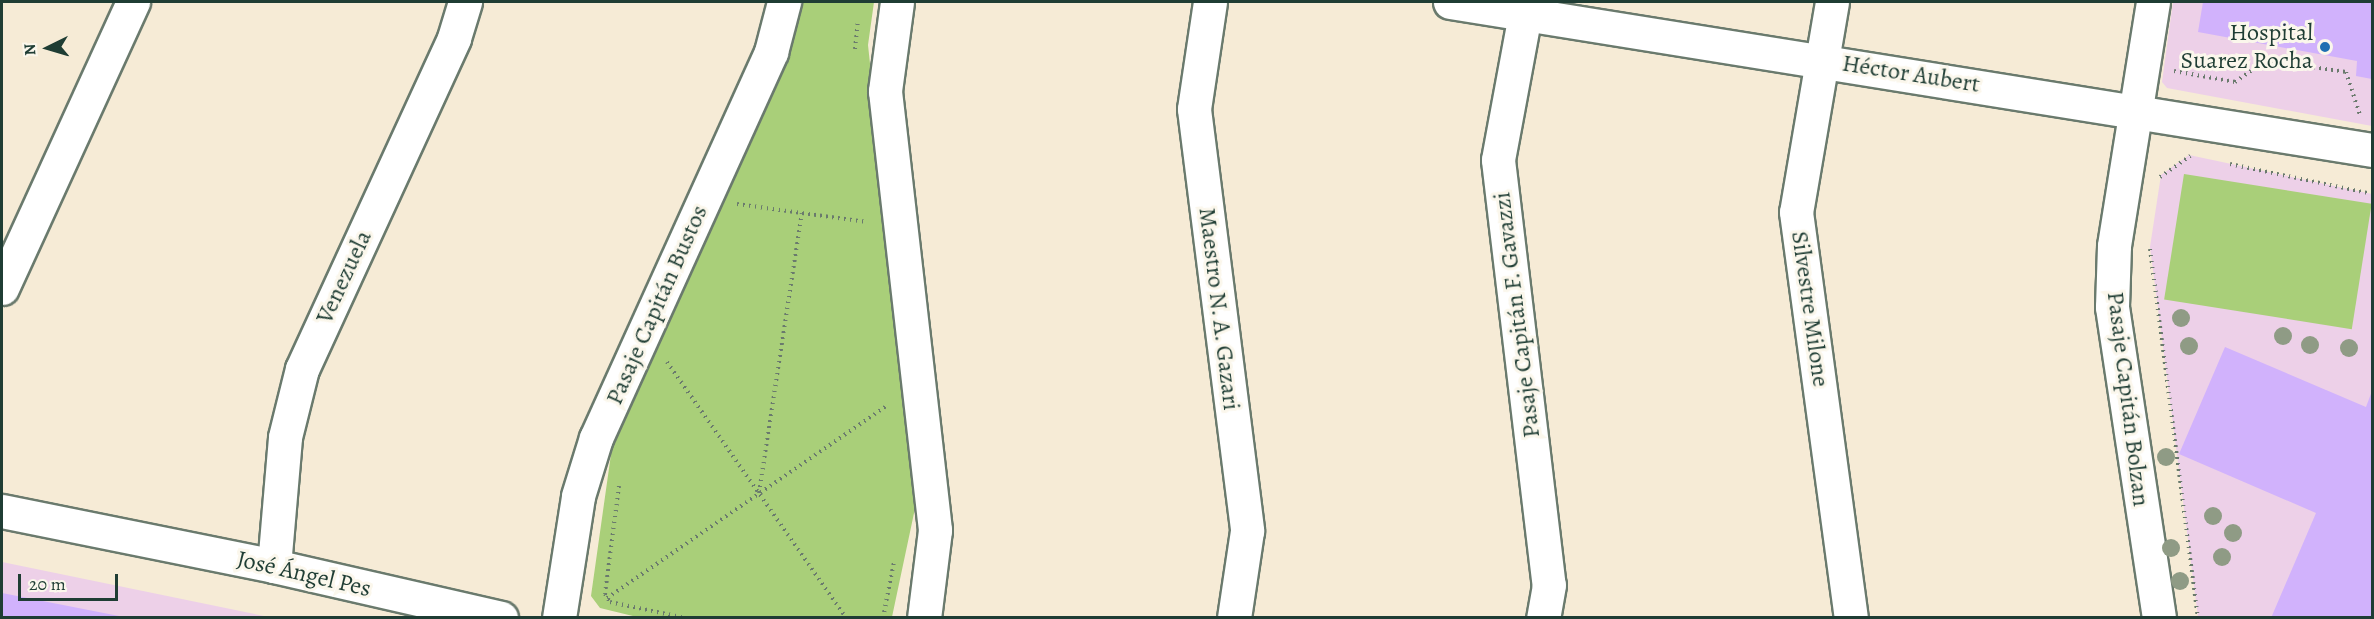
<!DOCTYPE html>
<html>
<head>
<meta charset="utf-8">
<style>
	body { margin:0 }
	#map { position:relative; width:2374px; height:619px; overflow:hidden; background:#f6ebd6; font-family:Alegreya,serif }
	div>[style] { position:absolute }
	.built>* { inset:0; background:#edd0e8 }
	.green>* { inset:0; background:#a9cf79; transform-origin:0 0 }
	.building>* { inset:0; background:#d1b2fc }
	.path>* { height:4px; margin-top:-2px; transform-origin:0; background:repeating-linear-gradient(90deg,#6a7a6d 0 1.5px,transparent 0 6px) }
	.roads { filter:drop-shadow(2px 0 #6a7a6d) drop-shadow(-2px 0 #6a7a6d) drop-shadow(0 2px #6a7a6d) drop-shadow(0 -2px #6a7a6d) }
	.minor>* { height:33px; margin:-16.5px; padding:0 16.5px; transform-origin:16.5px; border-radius:16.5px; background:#fff }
	.trees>* { width:18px; height:18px; margin:-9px; border-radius:50%; background:#8f9b85 }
	.dots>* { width:16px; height:16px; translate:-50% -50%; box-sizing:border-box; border:3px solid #fbf7ec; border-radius:50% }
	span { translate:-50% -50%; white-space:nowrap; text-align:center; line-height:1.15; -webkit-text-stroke:6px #fbf7ec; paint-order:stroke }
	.poi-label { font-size:24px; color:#1f3d34 }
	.right { translate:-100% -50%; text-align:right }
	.street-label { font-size:24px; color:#1f3d34 }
	.frame { position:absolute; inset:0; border:3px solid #1f3d34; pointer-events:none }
	.north { position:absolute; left:18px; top:18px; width:60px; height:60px; -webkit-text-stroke:4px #fbf7ec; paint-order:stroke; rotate:265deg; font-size:16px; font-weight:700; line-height:24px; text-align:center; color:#1f3d34 }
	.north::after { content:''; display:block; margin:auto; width:21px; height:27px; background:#1f3d34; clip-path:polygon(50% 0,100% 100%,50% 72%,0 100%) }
	.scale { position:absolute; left:18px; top:574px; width:100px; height:27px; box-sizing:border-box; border:3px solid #1f3d34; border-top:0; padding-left:8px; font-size:18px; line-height:21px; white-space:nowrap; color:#1f3d34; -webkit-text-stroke:4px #fbf7ec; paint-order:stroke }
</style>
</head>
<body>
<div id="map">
	<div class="built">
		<div style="clip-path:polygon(2173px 2px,2372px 2px,2372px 126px,2167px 88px,2162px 82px)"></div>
		<div style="clip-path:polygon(2189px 155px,2372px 194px,2372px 617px,2198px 617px,2150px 247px,2161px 175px)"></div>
		<div style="clip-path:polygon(2px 562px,269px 617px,2px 617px)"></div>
	</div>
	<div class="green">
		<div style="clip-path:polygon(796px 2px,874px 2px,868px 45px,917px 499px,892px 617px,637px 617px,600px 608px,591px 596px,613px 440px)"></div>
		<div style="left:2184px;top:174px;width:190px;height:127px;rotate:9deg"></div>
	</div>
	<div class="building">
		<div style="clip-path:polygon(2203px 2px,2372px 2px,2372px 79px,2356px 76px,2357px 61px,2198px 32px)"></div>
		<div style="clip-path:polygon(2225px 347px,2366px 407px,2372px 391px,2372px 618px,2271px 618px,2316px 513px,2179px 454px)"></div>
		<div style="clip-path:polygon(2px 593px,119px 616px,118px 618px,2px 618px)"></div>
	</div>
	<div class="path">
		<div style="left:855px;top:49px;width:28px;rotate:-84deg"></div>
		<div style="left:2174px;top:71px;width:62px;rotate:10.2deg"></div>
		<div style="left:2235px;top:82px;width:38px;rotate:-35deg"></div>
		<div style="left:2266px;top:60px;width:81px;rotate:8.5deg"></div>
		<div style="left:2346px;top:72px;width:45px;rotate:72deg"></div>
		<div style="left:2230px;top:164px;width:145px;rotate:11.9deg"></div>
		<div style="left:2160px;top:177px;width:37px;rotate:-35deg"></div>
		<div style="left:737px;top:204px;width:131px;rotate:7.9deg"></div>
		<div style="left:2150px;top:249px;width:372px;rotate:82.6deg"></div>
		<div style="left:667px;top:362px;width:312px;rotate:55deg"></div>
		<div style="left:619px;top:486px;width:109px;rotate:97.4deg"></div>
		<div style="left:605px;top:594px;width:9px;rotate:58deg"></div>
		<div style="left:610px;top:602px;width:77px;rotate:12deg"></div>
		<div style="left:759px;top:493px;width:283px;rotate:-81.3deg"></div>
		<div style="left:607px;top:598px;width:341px;rotate:-34.5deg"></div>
		<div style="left:883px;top:618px;width:57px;rotate:-78.9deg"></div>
	</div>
	<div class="roads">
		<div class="minor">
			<div style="left:897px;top:2px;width:90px;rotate:97.7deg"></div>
			<div style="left:885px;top:91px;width:442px;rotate:83.5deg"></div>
			<div style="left:935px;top:530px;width:89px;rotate:97.1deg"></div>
			<div style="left:1210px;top:2px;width:108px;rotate:98.5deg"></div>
			<div style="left:1194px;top:109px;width:425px;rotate:82.8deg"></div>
			<div style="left:1247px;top:531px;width:88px;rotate:98.5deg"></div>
			<div style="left:1450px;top:2px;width:934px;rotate:9.12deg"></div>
			<div style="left:1832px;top:2px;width:213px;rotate:99.7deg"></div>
			<div style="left:1796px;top:212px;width:410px;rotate:82.3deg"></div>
			<div style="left:2153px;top:2px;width:247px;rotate:99.1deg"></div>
			<div style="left:2114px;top:246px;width:61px;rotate:91.9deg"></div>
			<div style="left:2112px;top:307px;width:315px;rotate:81.4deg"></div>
			<div style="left:1525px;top:14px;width:148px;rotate:100.5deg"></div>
			<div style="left:1498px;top:160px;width:428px;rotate:83.2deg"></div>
			<div style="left:1549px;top:585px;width:34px;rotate:100deg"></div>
			<div style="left:2px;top:288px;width:315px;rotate:-65.4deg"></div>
			<div style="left:2px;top:511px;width:278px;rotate:11.4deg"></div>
			<div style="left:274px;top:566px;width:233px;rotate:12.9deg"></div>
			<div style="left:274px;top:566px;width:129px;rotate:-85.1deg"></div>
			<div style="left:285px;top:437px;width:70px;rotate:-76deg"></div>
			<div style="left:302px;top:369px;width:364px;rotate:-65.3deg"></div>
			<div style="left:454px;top:38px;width:38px;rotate:-73deg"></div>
			<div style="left:559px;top:618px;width:123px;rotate:-81.1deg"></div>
			<div style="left:578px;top:496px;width:61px;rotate:-72.8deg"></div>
			<div style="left:596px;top:438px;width:424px;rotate:-65.6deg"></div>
			<div style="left:771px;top:52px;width:52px;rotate:-75.4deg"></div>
		</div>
	</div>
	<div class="trees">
		<div style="left:2181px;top:318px"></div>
		<div style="left:2283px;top:336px"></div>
		<div style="left:2310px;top:345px"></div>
		<div style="left:2189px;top:346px"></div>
		<div style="left:2349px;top:348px"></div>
		<div style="left:2166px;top:457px"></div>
		<div style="left:2213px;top:516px"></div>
		<div style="left:2233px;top:533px"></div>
		<div style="left:2171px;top:548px"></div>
		<div style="left:2222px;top:557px"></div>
		<div style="left:2180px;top:581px"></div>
	</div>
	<div class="dots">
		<div style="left:2325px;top:47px;background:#1f6fb2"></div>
	</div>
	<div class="poi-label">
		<span class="right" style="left:2313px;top:47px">Hospital<br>Suarez Rocha</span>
	</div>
	<div class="street-label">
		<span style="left:1911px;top:74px;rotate:9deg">Héctor Aubert</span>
		<span style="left:344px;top:277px;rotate:-65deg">Venezuela</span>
		<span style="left:657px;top:305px;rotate:-66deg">Pasaje Capitán Bustos</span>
		<span style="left:1219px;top:309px;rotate:83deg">Maestro N. A. Gazari</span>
		<span style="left:1810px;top:309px;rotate:82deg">Silvestre Milone</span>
		<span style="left:1517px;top:315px;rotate:-97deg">Pasaje Capitán F. Gavazzi</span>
		<span style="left:2128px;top:399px;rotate:83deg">Pasaje Capitán Bolzan</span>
		<span style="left:304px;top:574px;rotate:13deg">José Ángel Pes</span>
	</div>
	<div class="frame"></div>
	<div class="north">N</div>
	<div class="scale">20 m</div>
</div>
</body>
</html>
